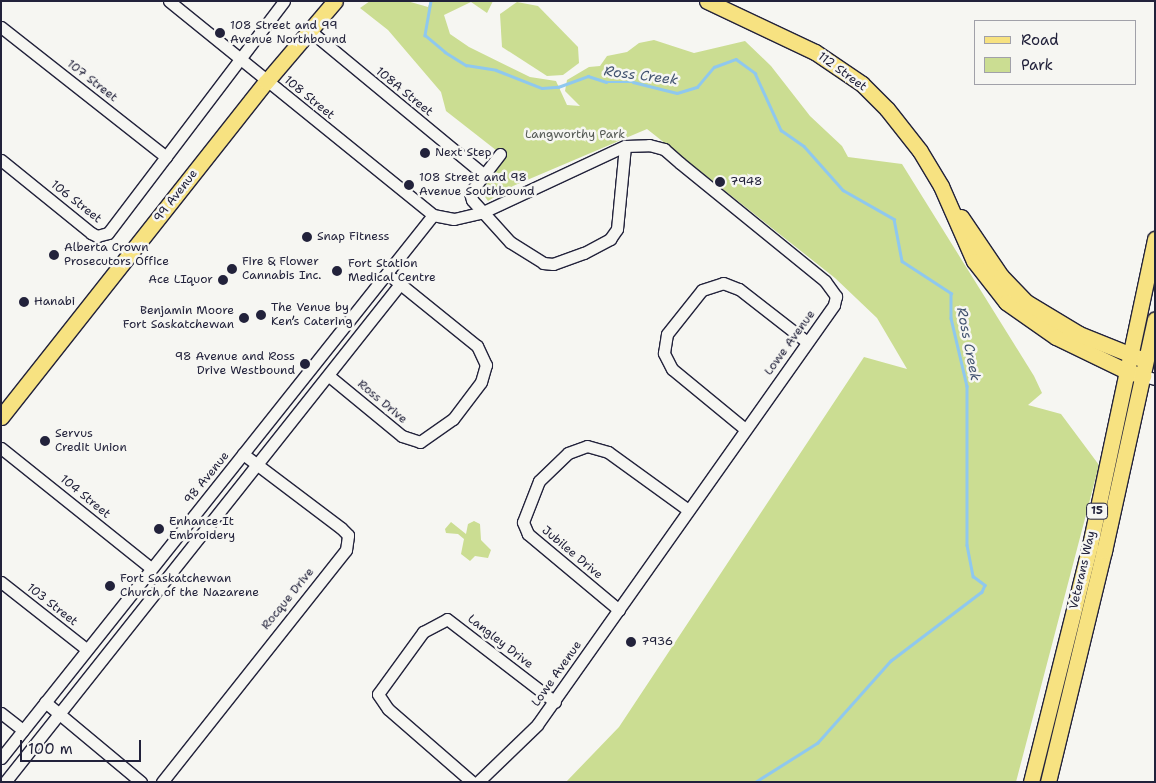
<!DOCTYPE html>
<html>
<head>
<meta charset="utf-8">
<style>
	body { margin:0 }
	#map { position:relative; width:1156px; height:783px; overflow:hidden; background:#f6f6f2; font-family:"Shantell Sans",sans-serif }
	div>[style] { position:absolute }
	.green>* { inset:0; background:#cbdd92 }
	.stream>* { height:2.5px; margin:-1.25px; padding:0 1.25px; transform-origin:1.25px; border-radius:1.25px; background:#8fc8ee }
	.roads { filter:drop-shadow(1px 0 #22223b) drop-shadow(-1px 0 #22223b) drop-shadow(0 1px #22223b) drop-shadow(0 -1px #22223b) }
	.minor>* { height:11px; margin:-5.5px; padding:0 5.5px; transform-origin:5.5px; border-radius:5.5px; background:#f6f6f2 }
	.major>* { height:15px; margin:-7.5px; padding:0 7.5px; transform-origin:7.5px; border-radius:7.5px; background:#f7e281 }
	.dots>* { width:14px; height:14px; translate:-50% -50%; box-sizing:border-box; border:2px solid #f6f6f2; border-radius:50% }
	span { translate:-50% -50%; white-space:nowrap; text-align:center; line-height:1.15; -webkit-text-stroke:5px #f6f6f2; paint-order:stroke }
	.shield-label span { padding:1px 4px; background:#f6f6f2; border:1px solid; border-radius:4px; -webkit-text-stroke-width:0 }
	.shield-label { font-size:11px; color:#22223b; font-weight:700 }
	.poi-label { font-size:12px; color:#22223b }
	.left { translate:0 -50%; text-align:left }
	.right { translate:-100% -50%; text-align:right }
	.street-label { font-size:12px; color:#22223b }
	.park-label { font-size:12px; color:#555a55 }
	.water-label { font-size:14px; color:#435471; font-style:italic }
	.frame { position:absolute; inset:0; border:2px solid #22223b; pointer-events:none }
	.legend { position:absolute; left:974px; top:20px; width:162px; height:65px; box-sizing:border-box; background:#f6f6f2; border:1px solid #a1a1a9; margin:0; padding:6px 9px; list-style:none; font-size:15px; color:#22223b }
	.legend li { display:flex; align-items:center; gap:10px; height:25px }
	.legend b { width:25px; border:1px solid #a1a1a9 }
	.scale { position:absolute; left:20px; top:740px; width:121px; height:22px; box-sizing:border-box; border:2px solid #22223b; border-top:0; padding-left:6px; font-size:15px; line-height:18px; white-space:nowrap; color:#22223b; -webkit-text-stroke:4px #f6f6f2; paint-order:stroke }
</style>
</head>
<body>
<div id="map">
	<div class="green">
		<div style="clip-path:polygon(370px 1px,407px 1px,428px 7px,430px 1px,493px 1px,487px 13px,471px 2px,444px 15px,450px 34px,469px 47px,530px 77px,556px 81px,567px 105px,580px 106px,565px 91px,567px 80px,589px 67px,600px 66px,607px 56px,627px 52px,639px 43px,654px 40px,694px 53px,745px 41px,771px 66px,810px 116px,842px 146px,848px 157px,902px 164px,1034px 376px,1042px 393px,1028px 405px,1061px 414px,1099px 465px,1016px 782px,566px 782px,619px 727px,864px 357px,907px 369px,877px 318px,835px 278px,647px 129px,513px 186px,488px 201px,478px 187px,501px 154px,446px 111px,441px 92px,388px 30px,360px 8px)"></div>
		<div style="clip-path:polygon(517px 2px,538px 6px,578px 47px,579px 63px,563px 75px,547px 76px,502px 47px,500px 14px)"></div>
		<div style="clip-path:polygon(474px 521px,480px 524px,481px 540px,491px 550px,488px 558px,475px 556px,470px 561px,461px 554px,464px 539px,458px 534px,446px 533px,445px 529px,451px 522px,466px 534px,468px 524px)"></div>
	</div>
	<div class="stream">
		<div style="left:431px;top:1px;width:35px;rotate:100deg"></div>
		<div style="left:425px;top:35px;width:26px;rotate:40deg"></div>
		<div style="left:445px;top:52px;width:25px;rotate:32deg"></div>
		<div style="left:466px;top:65px;width:30px;rotate:9deg"></div>
		<div style="left:496px;top:70px;width:49px;rotate:21.4deg"></div>
		<div style="left:542px;top:88px;width:16px;rotate:-4deg"></div>
		<div style="left:558px;top:87px;width:32px;rotate:-20deg"></div>
		<div style="left:588px;top:76px;width:19px;rotate:18deg"></div>
		<div style="left:606px;top:82px;width:27px"></div>
		<div style="left:633px;top:82px;width:45px;rotate:14deg"></div>
		<div style="left:677px;top:93px;width:21px;rotate:-17deg"></div>
		<div style="left:697px;top:87px;width:26px;rotate:-50deg"></div>
		<div style="left:714px;top:67px;width:23px;rotate:-20deg"></div>
		<div style="left:736px;top:59px;width:24px;rotate:36deg"></div>
		<div style="left:755px;top:73px;width:63px;rotate:65.5deg"></div>
		<div style="left:781px;top:130px;width:28px;rotate:35deg"></div>
		<div style="left:804px;top:146px;width:59px;rotate:48.4deg"></div>
		<div style="left:843px;top:190px;width:59px;rotate:29.6deg"></div>
		<div style="left:894px;top:219px;width:43px;rotate:79.2deg"></div>
		<div style="left:902px;top:261px;width:59px;rotate:33.1deg"></div>
		<div style="left:951px;top:293px;width:25px;rotate:90deg"></div>
		<div style="left:951px;top:318px;width:70px;rotate:76.8deg"></div>
		<div style="left:967px;top:386px;width:159px;rotate:90deg"></div>
		<div style="left:967px;top:545px;width:32px;rotate:79deg"></div>
		<div style="left:973px;top:576px;width:15px;rotate:37deg"></div>
		<div style="left:985px;top:585px;width:8px;rotate:113deg"></div>
		<div style="left:982px;top:592px;width:114px;rotate:142.8deg"></div>
		<div style="left:891px;top:661px;width:110px;rotate:131.7deg"></div>
		<div style="left:818px;top:743px;width:73px;rotate:147.8deg"></div>
	</div>
	<div class="roads">
		<div class="minor">
			<div style="left:169px;top:1px;width:340px;rotate:39deg"></div>
			<div style="left:433px;top:215px;width:21px;rotate:11deg"></div>
			<div style="left:454px;top:219px;width:28px;rotate:-13deg"></div>
			<div style="left:481px;top:213px;width:159px;rotate:-25deg"></div>
			<div style="left:625px;top:146px;width:24px;rotate:-2deg"></div>
			<div style="left:649px;top:145px;width:16px;rotate:15deg"></div>
			<div style="left:664px;top:149px;width:21px;rotate:41deg"></div>
			<div style="left:680px;top:163px;width:187px;rotate:39.1deg"></div>
			<div style="left:825px;top:281px;width:19px;rotate:54deg"></div>
			<div style="left:836px;top:296px;width:9px;rotate:103deg"></div>
			<div style="left:834px;top:305px;width:514px;rotate:125.27deg"></div>
			<div style="left:537px;top:725px;width:82px;rotate:136deg"></div>
			<div style="left:1px;top:27px;width:210px;rotate:38.2deg"></div>
			<div style="left:309px;top:30px;width:226px;rotate:39.6deg"></div>
			<div style="left:500px;top:154px;width:49px;rotate:127.6deg"></div>
			<div style="left:470px;top:193px;width:7px;rotate:74deg"></div>
			<div style="left:472px;top:200px;width:57px;rotate:47.9deg"></div>
			<div style="left:510px;top:242px;width:39px;rotate:32deg"></div>
			<div style="left:543px;top:263px;width:10px;rotate:6deg"></div>
			<div style="left:553px;top:264px;width:33px;rotate:-20deg"></div>
			<div style="left:584px;top:253px;width:30px;rotate:-28deg"></div>
			<div style="left:610px;top:239px;width:12px;rotate:-55deg"></div>
			<div style="left:617px;top:229px;width:83px;rotate:-84.5deg"></div>
			<div style="left:1px;top:160px;width:116px;rotate:39deg"></div>
			<div style="left:91px;top:233px;width:7px;rotate:27deg"></div>
			<div style="left:97px;top:236px;width:11px;rotate:-15deg"></div>
			<div style="left:108px;top:233px;width:291px;rotate:-52.8deg"></div>
			<div style="left:329px;top:376px;width:94px;rotate:39.4deg"></div>
			<div style="left:402px;top:436px;width:19px;rotate:18deg"></div>
			<div style="left:420px;top:442px;width:40px;rotate:-34.9deg"></div>
			<div style="left:453px;top:419px;width:46px;rotate:-52.9deg"></div>
			<div style="left:481px;top:382px;width:18px;rotate:-74deg"></div>
			<div style="left:486px;top:365px;width:21px;rotate:-115deg"></div>
			<div style="left:477px;top:346px;width:107px;rotate:-141.1deg"></div>
			<div style="left:1143px;top:376px;width:12px;rotate:14deg"></div>
			<div style="left:745px;top:429px;width:94px;rotate:-140.6deg"></div>
			<div style="left:672px;top:369px;width:18px;rotate:-117deg"></div>
			<div style="left:664px;top:353px;width:19px;rotate:-81deg"></div>
			<div style="left:667px;top:334px;width:56px;rotate:-51.5deg"></div>
			<div style="left:702px;top:290px;width:22px;rotate:-18deg"></div>
			<div style="left:723px;top:283px;width:17px;rotate:21deg"></div>
			<div style="left:739px;top:289px;width:86px;rotate:37.9deg"></div>
			<div style="left:1px;top:448px;width:192px;rotate:38.7deg"></div>
			<div style="left:1px;top:582px;width:108px;rotate:38.2deg"></div>
			<div style="left:619px;top:610px;width:119px;rotate:-140.1deg"></div>
			<div style="left:528px;top:534px;width:13px;rotate:-113deg"></div>
			<div style="left:523px;top:522px;width:44px;rotate:-68.7deg"></div>
			<div style="left:539px;top:481px;width:40px;rotate:-44deg"></div>
			<div style="left:568px;top:453px;width:20px;rotate:-20deg"></div>
			<div style="left:587px;top:446px;width:22px;rotate:16deg"></div>
			<div style="left:608px;top:452px;width:99px;rotate:35.9deg"></div>
			<div style="left:45px;top:702px;width:125px;rotate:39.8deg"></div>
			<div style="left:1px;top:713px;width:28px;rotate:38deg"></div>
			<div style="left:1px;top:758px;width:694px;rotate:-51.49deg"></div>
			<div style="left:5px;top:782px;width:636px;rotate:-51.58deg"></div>
			<div style="left:162px;top:782px;width:296px;rotate:-51.6deg"></div>
			<div style="left:346px;top:550px;width:15px;rotate:-82deg"></div>
			<div style="left:348px;top:535px;width:10px;rotate:-135deg"></div>
			<div style="left:341px;top:528px;width:123px;rotate:-142.9deg"></div>
			<div style="left:472px;top:782px;width:111px;rotate:-139deg"></div>
			<div style="left:388px;top:709px;width:18px;rotate:-124deg"></div>
			<div style="left:378px;top:694px;width:77px;rotate:-54deg"></div>
			<div style="left:423px;top:632px;width:27px;rotate:-28deg"></div>
			<div style="left:447px;top:619px;width:136px;rotate:37.5deg"></div>
		</div>
		<div class="major">
			<div style="left:707px;top:1px;width:119px;rotate:25.3deg"></div>
			<div style="left:815px;top:52px;width:57px;rotate:34.2deg"></div>
			<div style="left:862px;top:84px;width:35px;rotate:45deg"></div>
			<div style="left:887px;top:109px;width:53px;rotate:51.8deg"></div>
			<div style="left:920px;top:151px;width:41px;rotate:59deg"></div>
			<div style="left:941px;top:186px;width:82px;rotate:66.3deg"></div>
			<div style="left:974px;top:261px;width:52px;rotate:52deg"></div>
			<div style="left:1006px;top:302px;width:61px;rotate:35deg"></div>
			<div style="left:1056px;top:337px;width:78px;rotate:25.9deg"></div>
			<div style="left:1126px;top:371px;width:18px;rotate:16deg"></div>
			<div style="left:961px;top:217px;width:71px;rotate:55.9deg"></div>
			<div style="left:1001px;top:276px;width:36px;rotate:46deg"></div>
			<div style="left:1026px;top:302px;width:62px;rotate:31.1deg"></div>
			<div style="left:1079px;top:334px;width:65px;rotate:21.8deg"></div>
			<div style="left:1px;top:417px;width:427px;rotate:-51.7deg"></div>
			<div style="left:266px;top:82px;width:106px;rotate:-49.6deg"></div>
			<div style="left:1031px;top:782px;width:244px;rotate:-76deg"></div>
			<div style="left:1090px;top:545px;width:313px;rotate:-78deg"></div>
			<div style="left:1048px;top:782px;width:238px;rotate:-76.4deg"></div>
			<div style="left:1104px;top:551px;width:237px;rotate:-77.6deg"></div>
		</div>
	</div>
	<div class="dots">
		<div style="left:220px;top:33px;background:#22223b"></div>
		<div style="left:425px;top:153px;background:#22223b"></div>
		<div style="left:720px;top:182px;background:#22223b"></div>
		<div style="left:409px;top:185px;background:#22223b"></div>
		<div style="left:307px;top:237px;background:#22223b"></div>
		<div style="left:54px;top:255px;background:#22223b"></div>
		<div style="left:232px;top:269px;background:#22223b"></div>
		<div style="left:337px;top:271px;background:#22223b"></div>
		<div style="left:223px;top:280px;background:#22223b"></div>
		<div style="left:24px;top:302px;background:#22223b"></div>
		<div style="left:261px;top:315px;background:#22223b"></div>
		<div style="left:244px;top:318px;background:#22223b"></div>
		<div style="left:305px;top:364px;background:#22223b"></div>
		<div style="left:45px;top:441px;background:#22223b"></div>
		<div style="left:159px;top:529px;background:#22223b"></div>
		<div style="left:110px;top:586px;background:#22223b"></div>
		<div style="left:631px;top:642px;background:#22223b"></div>
	</div>
	<div class="shield-label">
		<span style="left:1097px;top:511px">15</span>
	</div>
	<div class="poi-label">
		<span class="left" style="left:230px;top:33px">108 Street and 99<br>Avenue Northbound</span>
		<span class="left" style="left:435px;top:153px">Next Step</span>
		<span class="left" style="left:419px;top:185px">108 Street and 98<br>Avenue Southbound</span>
		<span class="left" style="left:730px;top:182px">7948</span>
		<span class="left" style="left:317px;top:237px">Snap Fitness</span>
		<span class="left" style="left:64px;top:255px">Alberta Crown<br>Prosecutors Office</span>
		<span class="left" style="left:242px;top:269px">Fire &amp; Flower<br>Cannabis Inc.</span>
		<span class="left" style="left:348px;top:271px">Fort Station<br>Medical Centre</span>
		<span class="right" style="left:213px;top:280px">Ace LIquor</span>
		<span class="left" style="left:34px;top:302px">Hanabi</span>
		<span class="left" style="left:271px;top:315px">The Venue by<br>Ken’s Catering</span>
		<span class="right" style="left:234px;top:318px">Benjamin Moore<br>Fort Saskatchewan</span>
		<span class="right" style="left:295px;top:364px">98 Avenue and Ross<br>Drive Westbound</span>
		<span class="left" style="left:55px;top:441px">Servus<br>Credit Union</span>
		<span class="left" style="left:169px;top:529px">Enhance It<br>Embroidery</span>
		<span class="left" style="left:120px;top:586px">Fort Saskatchewan<br>Church of the Nazarene</span>
		<span class="left" style="left:641px;top:642px">7936</span>
	</div>
	<div class="street-label">
		<span style="left:842px;top:72px;rotate:36deg">112 Street</span>
		<span style="left:92px;top:81px;rotate:38deg">107 Street</span>
		<span style="left:404px;top:92px;rotate:39deg">108A Street</span>
		<span style="left:309px;top:98px;rotate:39deg">108 Street</span>
		<span style="left:176px;top:196px;rotate:-52deg">99 Avenue</span>
		<span style="left:76px;top:202px;rotate:38deg">106 Street</span>
		<span style="left:790px;top:343px;rotate:-54deg">Lowe Avenue</span>
		<span style="left:382px;top:402px;rotate:40deg">Ross Drive</span>
		<span style="left:207px;top:478px;rotate:-51deg">98 Avenue</span>
		<span style="left:85px;top:497px;rotate:39deg">104 Street</span>
		<span style="left:572px;top:553px;rotate:40deg">Jubilee Drive</span>
		<span style="left:1083px;top:570px;rotate:-77deg">Veterans Way</span>
		<span style="left:288px;top:599px;rotate:-51deg">Rocque Drive</span>
		<span style="left:52px;top:605px;rotate:38deg">103 Street</span>
		<span style="left:500px;top:642px;rotate:38deg">Langley Drive</span>
		<span style="left:557px;top:674px;rotate:-55deg">Lowe Avenue</span>
	</div>
	<div class="park-label">
		<span style="left:575px;top:135px">Langworthy Park</span>
	</div>
	<div class="water-label">
		<span style="left:641px;top:75px;rotate:7deg">Ross Creek</span>
		<span style="left:969px;top:344px;rotate:79deg">Ross Creek</span>
	</div>
	<div class="frame"></div>
	<ul class="legend">
	<li><b style="height:6px;background:#f7e281"></b>Road</li>
	<li><b style="height:14px;background:#cbdd92"></b>Park</li>
	</ul>
	<div class="scale">100 m</div>
</div>
</body>
</html>
